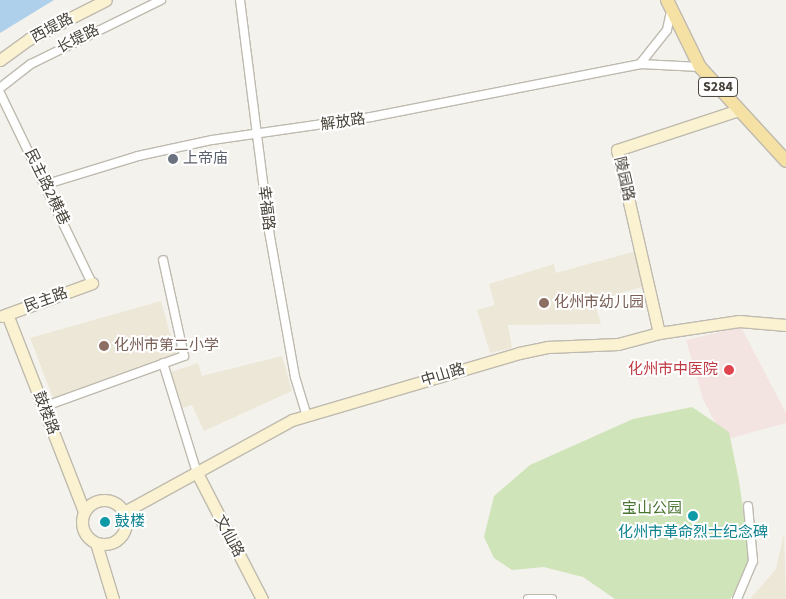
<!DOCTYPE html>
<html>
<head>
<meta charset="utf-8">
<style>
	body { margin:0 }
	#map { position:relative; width:786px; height:599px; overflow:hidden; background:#f4f2ec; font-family:"Source Sans 3","Noto Sans SC",sans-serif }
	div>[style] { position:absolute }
	.education>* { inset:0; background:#ece7d7 }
	.medical>* { inset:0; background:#f3e4e1 }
	.green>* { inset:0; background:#cfe4b9 }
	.water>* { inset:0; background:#afd0ea }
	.roads { filter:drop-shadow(1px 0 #bfbaaf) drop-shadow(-1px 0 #bfbaaf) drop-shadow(0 1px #bfbaaf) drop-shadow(0 -1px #bfbaaf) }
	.street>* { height:8px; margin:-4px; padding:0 4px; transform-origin:4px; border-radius:4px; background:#fff }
	.secondary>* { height:11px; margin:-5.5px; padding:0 5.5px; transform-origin:5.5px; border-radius:5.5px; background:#faf2d0 }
	.secondary>.ring { margin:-5.5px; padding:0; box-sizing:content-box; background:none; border:11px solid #faf2d0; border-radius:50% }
	.primary>* { height:12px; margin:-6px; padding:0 6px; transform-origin:6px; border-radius:6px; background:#f5e1a4 }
	.dots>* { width:14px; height:14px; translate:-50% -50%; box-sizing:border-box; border:2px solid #fff; border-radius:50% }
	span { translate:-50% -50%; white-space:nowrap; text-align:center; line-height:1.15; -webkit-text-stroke:4px #fff; paint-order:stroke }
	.shield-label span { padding:1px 4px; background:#fff; border:1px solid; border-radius:4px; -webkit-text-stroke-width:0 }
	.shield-label { font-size:14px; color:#48433a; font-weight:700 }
	.street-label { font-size:15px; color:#48433a }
	.worship-label { font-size:15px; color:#5b616d }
	.left { translate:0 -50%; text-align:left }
	.education-label { font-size:15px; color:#785e54 }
	.health-label { font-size:15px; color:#be3a42 }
	.right { translate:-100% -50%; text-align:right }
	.park-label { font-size:15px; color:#497532 }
	.culture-label { font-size:15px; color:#0d838f }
</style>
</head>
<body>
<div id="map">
	<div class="education">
		<div style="clip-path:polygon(636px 251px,642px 287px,594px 301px,601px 324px,508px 325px,512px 348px,490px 353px,477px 310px,495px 305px,489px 284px,554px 264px,556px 273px)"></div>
		<div style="clip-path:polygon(161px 301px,176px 354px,53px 398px,30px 338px)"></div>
		<div style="clip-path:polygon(282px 356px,292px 391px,204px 431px,192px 405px,183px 408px,171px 372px,198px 363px,202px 376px)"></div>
		<div style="clip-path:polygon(784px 533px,786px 599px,750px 599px,776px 569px)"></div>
	</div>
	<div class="medical">
		<div style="clip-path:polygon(741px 327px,786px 413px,786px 423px,724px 440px,703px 399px,686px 340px)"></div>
	</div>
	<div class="green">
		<div style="clip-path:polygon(692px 407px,729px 432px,739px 481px,750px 557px,744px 579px,730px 599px,615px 599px,583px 577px,544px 567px,512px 570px,494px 558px,484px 537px,494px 496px,530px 465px,633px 419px)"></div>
	</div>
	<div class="water">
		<div style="clip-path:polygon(0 0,54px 0,0 33px)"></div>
	</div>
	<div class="roads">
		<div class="street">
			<div style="left:240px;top:0;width:233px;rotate:82.8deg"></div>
			<div style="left:269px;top:231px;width:148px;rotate:79.9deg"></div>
			<div style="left:295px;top:377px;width:39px;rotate:73deg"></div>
			<div style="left:640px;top:64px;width:43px;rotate:-51.5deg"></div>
			<div style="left:667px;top:30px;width:19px;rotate:-78deg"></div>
			<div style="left:0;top:88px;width:39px;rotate:-38deg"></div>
			<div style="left:31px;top:64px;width:145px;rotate:-26.2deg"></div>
			<div style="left:0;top:93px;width:211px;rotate:64.2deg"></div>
			<div style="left:47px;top:184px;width:95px;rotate:-17.1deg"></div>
			<div style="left:138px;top:156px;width:76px;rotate:-12.2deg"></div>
			<div style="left:212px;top:140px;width:161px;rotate:-8.2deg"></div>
			<div style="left:371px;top:117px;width:274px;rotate:-11.1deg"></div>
			<div style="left:640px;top:64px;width:60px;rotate:2.9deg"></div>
			<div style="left:163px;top:363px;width:115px;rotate:72.8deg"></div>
			<div style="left:43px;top:407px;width:150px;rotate:-19.9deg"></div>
			<div style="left:184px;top:356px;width:98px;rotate:-102.3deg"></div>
			<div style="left:528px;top:599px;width:24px"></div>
			<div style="left:737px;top:599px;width:41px;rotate:-67.2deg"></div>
			<div style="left:753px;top:561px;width:55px;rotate:-95.2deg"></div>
		</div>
		<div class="secondary">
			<div style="left:0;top:60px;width:36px;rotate:-36deg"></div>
			<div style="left:29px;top:39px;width:86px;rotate:-26.9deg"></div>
			<div style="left:7px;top:314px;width:212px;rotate:68.7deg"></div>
			<div style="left:2px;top:316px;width:96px;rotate:-20.1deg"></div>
			<div style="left:659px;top:333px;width:188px;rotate:-102.9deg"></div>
			<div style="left:617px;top:150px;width:128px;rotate:-18.2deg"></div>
			<div style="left:197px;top:473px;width:142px;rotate:62.7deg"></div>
			<div class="ring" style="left:82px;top:500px;width:33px;height:33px"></div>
			<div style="left:124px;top:512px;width:192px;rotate:-28.7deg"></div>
			<div style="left:292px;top:420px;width:237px;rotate:-16.4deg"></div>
			<div style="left:519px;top:353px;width:30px;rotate:-12deg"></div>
			<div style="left:548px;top:347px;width:70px;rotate:-2.5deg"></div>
			<div style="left:618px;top:344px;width:42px;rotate:-15deg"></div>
			<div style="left:659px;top:333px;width:81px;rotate:-8.5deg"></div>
			<div style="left:739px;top:321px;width:47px;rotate:4.9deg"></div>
			<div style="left:96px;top:543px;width:59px;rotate:73.1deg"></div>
		</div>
		<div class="primary">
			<div style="left:667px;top:0;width:75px;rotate:63.8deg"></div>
			<div style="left:700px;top:67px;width:127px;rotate:47.5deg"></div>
		</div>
	</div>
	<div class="dots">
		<div style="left:173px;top:159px;background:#6b7280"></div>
		<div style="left:544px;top:303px;background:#8d6e63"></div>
		<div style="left:104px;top:346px;background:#8d6e63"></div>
		<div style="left:729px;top:370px;background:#e0444e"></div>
		<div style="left:693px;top:516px;background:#0f9aa8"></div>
		<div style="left:105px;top:522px;background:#0f9aa8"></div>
	</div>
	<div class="shield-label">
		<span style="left:718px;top:87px">S284</span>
	</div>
	<div class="street-label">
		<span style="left:52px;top:28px;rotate:-28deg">西堤路</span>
		<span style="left:78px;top:39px;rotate:-27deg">长堤路</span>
		<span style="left:343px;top:122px;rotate:-8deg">解放路</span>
		<span style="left:624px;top:179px;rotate:77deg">陵园路</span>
		<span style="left:47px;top:187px;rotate:64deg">民主路2横巷</span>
		<span style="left:266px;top:208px;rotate:83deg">幸福路</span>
		<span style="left:46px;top:300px;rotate:-20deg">民主路</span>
		<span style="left:443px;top:375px;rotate:-17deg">中山路</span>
		<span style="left:46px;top:413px;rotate:69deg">鼓楼路</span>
		<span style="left:229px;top:536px;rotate:62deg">文仙路</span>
	</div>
	<div class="worship-label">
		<span class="left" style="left:183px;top:159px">上帝庙</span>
	</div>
	<div class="education-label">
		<span class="left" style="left:554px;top:303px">化州市幼儿园</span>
		<span class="left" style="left:114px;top:346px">化州市第二小学</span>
	</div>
	<div class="health-label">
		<span class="right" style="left:718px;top:370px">化州市中医院</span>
	</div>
	<div class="park-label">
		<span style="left:652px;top:509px">宝山公园</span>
	</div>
	<div class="culture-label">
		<span class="left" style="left:115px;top:522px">鼓楼</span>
		<span style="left:693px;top:533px">化州市革命烈士纪念碑</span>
	</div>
</div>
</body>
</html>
